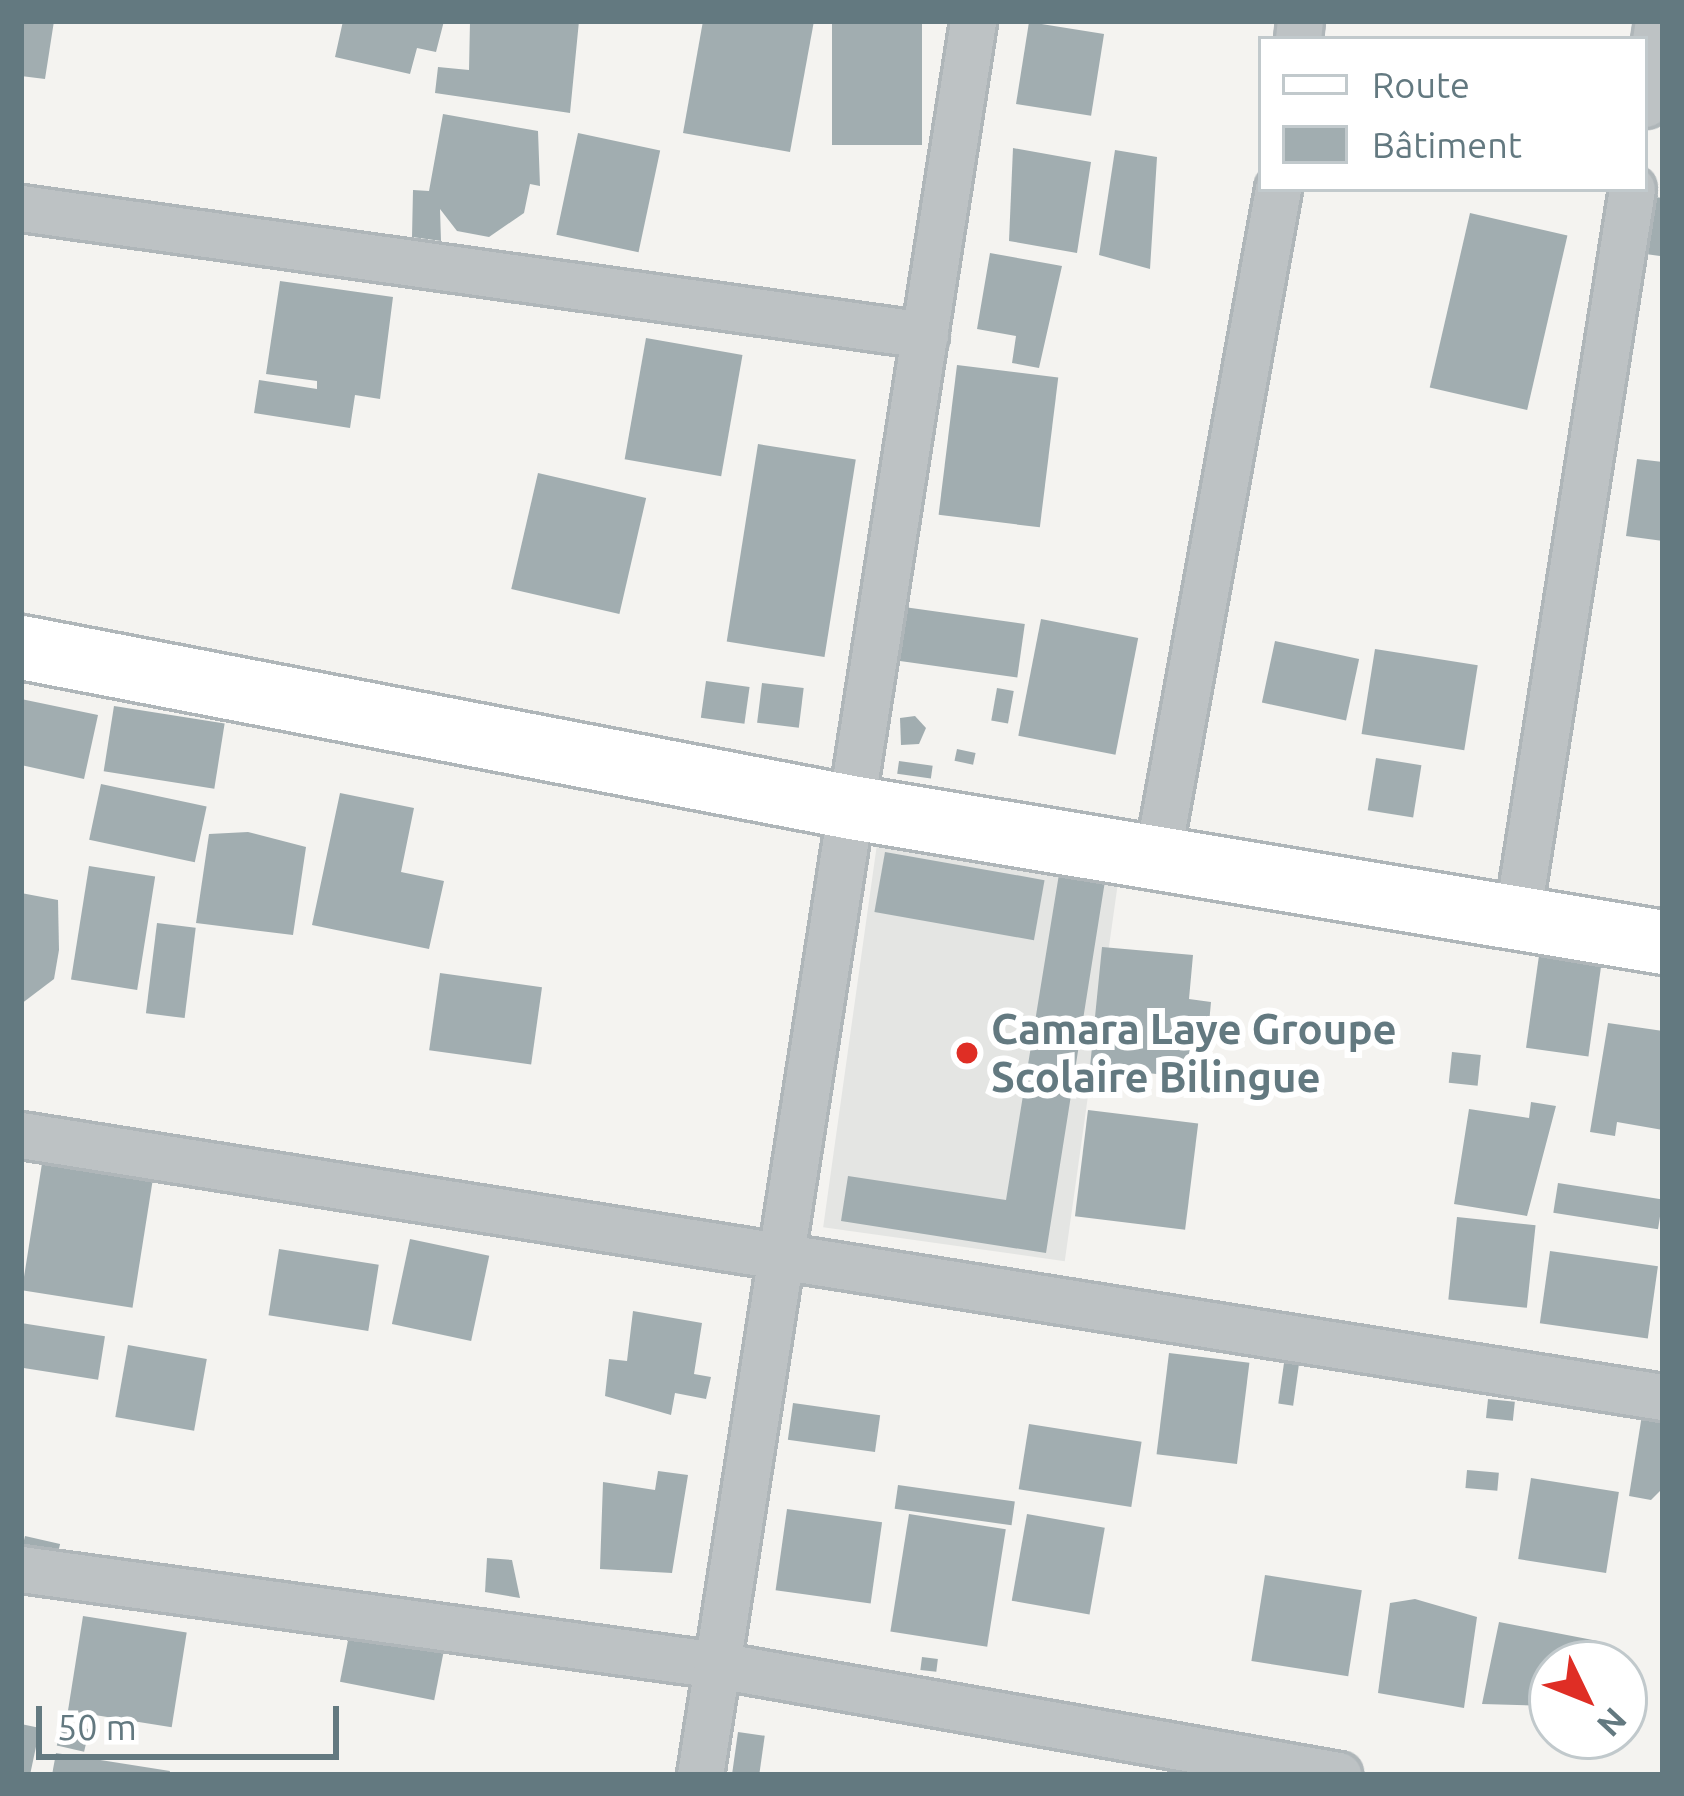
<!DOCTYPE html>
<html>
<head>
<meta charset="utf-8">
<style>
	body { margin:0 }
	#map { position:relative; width:1684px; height:1796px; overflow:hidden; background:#f4f3f0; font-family:Ubuntu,sans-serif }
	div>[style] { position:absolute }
	.built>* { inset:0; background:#e4e5e3; transform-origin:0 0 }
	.building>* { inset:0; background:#a1adb0; transform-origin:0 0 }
	.roads { filter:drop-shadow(3px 0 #afb6b9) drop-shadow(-3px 0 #afb6b9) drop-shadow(0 3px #afb6b9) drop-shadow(0 -3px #afb6b9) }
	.street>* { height:45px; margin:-22.5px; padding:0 22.5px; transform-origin:22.5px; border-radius:22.5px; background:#bdc2c4 }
	.secondary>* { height:63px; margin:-31.5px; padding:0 31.5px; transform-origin:31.5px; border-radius:31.5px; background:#fff }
	.dots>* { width:33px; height:33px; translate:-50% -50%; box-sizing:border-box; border:6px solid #fff; border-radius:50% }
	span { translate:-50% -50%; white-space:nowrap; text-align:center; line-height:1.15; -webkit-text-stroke:12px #fff; paint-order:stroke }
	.poi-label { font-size:42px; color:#637980; font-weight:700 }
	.left { translate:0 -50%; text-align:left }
	.frame { position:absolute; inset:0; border:24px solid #637980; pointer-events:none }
	.legend { position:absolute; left:1258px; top:36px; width:390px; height:156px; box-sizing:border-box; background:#fff; border:3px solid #c1c9cc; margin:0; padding:15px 21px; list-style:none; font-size:36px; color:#637980 }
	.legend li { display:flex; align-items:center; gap:24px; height:60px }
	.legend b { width:60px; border:3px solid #c1c9cc }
	.north { position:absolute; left:1528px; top:1640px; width:120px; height:120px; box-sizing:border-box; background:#fff; border:3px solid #c1c9cc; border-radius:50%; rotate:133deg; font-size:33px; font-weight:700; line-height:48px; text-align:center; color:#637980 }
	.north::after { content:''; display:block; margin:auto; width:42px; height:54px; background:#df2e25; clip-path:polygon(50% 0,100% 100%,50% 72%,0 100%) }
	.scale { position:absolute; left:36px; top:1706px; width:303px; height:54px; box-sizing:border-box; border:6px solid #637980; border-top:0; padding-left:15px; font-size:36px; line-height:42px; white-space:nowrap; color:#637980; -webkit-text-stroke:9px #fff; paint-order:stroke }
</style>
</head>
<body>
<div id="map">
	<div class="built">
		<div style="left:877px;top:844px;width:244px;height:387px;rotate:8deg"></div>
	</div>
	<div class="building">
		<div style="clip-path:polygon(21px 21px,54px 21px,45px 79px,21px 76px)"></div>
		<div style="clip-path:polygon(343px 21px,444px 21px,436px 52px,417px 48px,410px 74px,335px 57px)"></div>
		<div style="clip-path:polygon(470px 21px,579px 21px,570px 113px,435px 93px,438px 67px,469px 70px)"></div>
		<div style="clip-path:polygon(703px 21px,814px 21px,790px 152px,683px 133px)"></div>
		<div style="left:832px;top:21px;width:90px;height:124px"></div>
		<div style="left:1029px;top:22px;width:76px;height:83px;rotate:9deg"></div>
		<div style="clip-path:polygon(443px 114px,538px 131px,540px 186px,530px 184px,524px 213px,489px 237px,457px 231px,440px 209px,441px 241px,412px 237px,413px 190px,429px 191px)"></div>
		<div style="left:578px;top:133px;width:84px;height:104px;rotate:12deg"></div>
		<div style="clip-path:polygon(1013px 148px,1091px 162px,1077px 253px,1009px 241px)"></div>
		<div style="clip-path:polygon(1115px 150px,1157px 157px,1150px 269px,1099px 255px)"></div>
		<div style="clip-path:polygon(1638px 195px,1663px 198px,1660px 256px,1631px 252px)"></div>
		<div style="left:1470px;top:213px;width:100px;height:179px;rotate:13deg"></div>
		<div style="clip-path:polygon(990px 253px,1062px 266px,1039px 368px,1012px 363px,1016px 336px,977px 329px)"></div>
		<div style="clip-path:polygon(280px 281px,393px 297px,380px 399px,355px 395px,350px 428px,254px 413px,259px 380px,317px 389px,317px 381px,266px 374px)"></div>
		<div style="left:646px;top:338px;width:98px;height:123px;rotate:10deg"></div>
		<div style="left:957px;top:365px;width:102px;height:151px;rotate:7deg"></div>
		<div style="left:758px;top:444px;width:99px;height:200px;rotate:9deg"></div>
		<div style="clip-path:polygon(1637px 459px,1663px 462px,1663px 541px,1626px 536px)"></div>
		<div style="left:538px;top:473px;width:111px;height:119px;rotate:13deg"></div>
		<div style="left:904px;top:607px;width:122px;height:54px;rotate:8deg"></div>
		<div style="left:1041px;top:619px;width:99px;height:119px;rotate:11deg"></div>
		<div style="left:1275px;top:641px;width:86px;height:63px;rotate:12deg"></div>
		<div style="left:1375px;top:649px;width:104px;height:86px;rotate:9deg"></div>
		<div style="left:706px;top:681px;width:44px;height:37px;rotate:8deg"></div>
		<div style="left:762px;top:683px;width:42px;height:40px;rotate:7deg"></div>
		<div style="left:997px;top:688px;width:17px;height:33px;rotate:10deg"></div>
		<div style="clip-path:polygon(21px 699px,98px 715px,84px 779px,21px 765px)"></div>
		<div style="left:114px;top:706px;width:112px;height:66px;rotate:9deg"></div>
		<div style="clip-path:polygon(915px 716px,926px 728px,919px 744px,901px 745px,900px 718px)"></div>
		<div style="left:957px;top:749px;width:19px;height:12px;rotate:12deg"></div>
		<div style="left:1376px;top:758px;width:46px;height:53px;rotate:9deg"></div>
		<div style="left:899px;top:761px;width:34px;height:13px;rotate:8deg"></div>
		<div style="left:101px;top:784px;width:108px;height:57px;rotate:12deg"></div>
		<div style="clip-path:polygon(340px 793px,414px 808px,401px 872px,444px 881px,429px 949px,312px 925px)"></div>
		<div style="clip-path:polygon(248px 832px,306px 847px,293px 935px,196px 923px,209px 834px)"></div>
		<div style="left:885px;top:852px;width:162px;height:61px;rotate:10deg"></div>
		<div style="left:89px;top:866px;width:67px;height:115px;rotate:9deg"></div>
		<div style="clip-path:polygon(1059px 874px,1105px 881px,1046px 1253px,841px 1221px,848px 1176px,1006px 1200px)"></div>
		<div style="clip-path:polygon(21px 893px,58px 900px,59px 950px,54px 979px,21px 1004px)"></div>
		<div style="left:157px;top:923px;width:39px;height:91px;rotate:7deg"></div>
		<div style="left:1543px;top:927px;width:63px;height:122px;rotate:8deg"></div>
		<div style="clip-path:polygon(1102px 947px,1193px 955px,1189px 999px,1211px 1002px,1204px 1079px,1090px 1067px)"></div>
		<div style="left:440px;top:973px;width:103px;height:78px;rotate:8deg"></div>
		<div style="clip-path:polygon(1608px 1023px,1663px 1031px,1663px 1130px,1617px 1122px,1615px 1136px,1590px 1132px)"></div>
		<div style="left:1452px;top:1052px;width:29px;height:31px;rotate:6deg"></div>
		<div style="clip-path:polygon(1531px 1102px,1556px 1106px,1527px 1216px,1454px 1204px,1469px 1109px,1529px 1118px)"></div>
		<div style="left:1088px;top:1110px;width:111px;height:107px;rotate:7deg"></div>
		<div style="left:43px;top:1157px;width:112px;height:135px;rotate:9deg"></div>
		<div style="left:1558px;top:1183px;width:106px;height:30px;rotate:9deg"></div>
		<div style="left:1457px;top:1217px;width:79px;height:83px;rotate:6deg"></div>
		<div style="left:410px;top:1239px;width:81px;height:87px;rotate:12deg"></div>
		<div style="left:279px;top:1249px;width:101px;height:67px;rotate:9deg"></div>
		<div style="left:1550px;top:1251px;width:109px;height:73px;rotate:8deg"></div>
		<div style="clip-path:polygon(633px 1311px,702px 1323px,694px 1374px,711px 1377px,706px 1399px,675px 1393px,671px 1415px,605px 1396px,609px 1359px,627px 1361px)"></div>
		<div style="left:21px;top:1323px;width:85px;height:44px;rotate:9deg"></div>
		<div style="left:128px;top:1345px;width:80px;height:73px;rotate:10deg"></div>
		<div style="left:1169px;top:1353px;width:81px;height:102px;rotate:7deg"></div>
		<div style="left:1284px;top:1363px;width:15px;height:41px;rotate:8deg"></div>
		<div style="left:1488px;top:1399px;width:27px;height:19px;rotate:6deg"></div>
		<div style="left:793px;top:1403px;width:88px;height:37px;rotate:8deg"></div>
		<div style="clip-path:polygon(1642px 1415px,1663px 1418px,1663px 1488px,1651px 1500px,1629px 1496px)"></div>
		<div style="left:1029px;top:1424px;width:114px;height:66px;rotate:9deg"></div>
		<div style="left:1467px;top:1470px;width:32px;height:18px;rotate:5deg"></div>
		<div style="clip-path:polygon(658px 1471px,688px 1475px,672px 1573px,600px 1569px,603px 1482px,655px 1490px)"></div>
		<div style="left:1531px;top:1478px;width:89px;height:82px;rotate:9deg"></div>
		<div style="left:898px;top:1485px;width:118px;height:24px;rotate:8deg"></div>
		<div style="left:787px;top:1509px;width:96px;height:82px;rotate:8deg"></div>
		<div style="left:909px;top:1514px;width:98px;height:119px;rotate:9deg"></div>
		<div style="left:1027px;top:1514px;width:79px;height:88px;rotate:10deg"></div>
		<div style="left:25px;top:1536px;width:36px;height:14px;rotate:13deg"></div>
		<div style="clip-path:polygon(487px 1558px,512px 1560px,520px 1598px,485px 1592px)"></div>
		<div style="left:1265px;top:1575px;width:98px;height:87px;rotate:9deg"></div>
		<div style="clip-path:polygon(1415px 1599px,1477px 1617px,1464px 1708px,1378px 1693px,1390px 1603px)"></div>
		<div style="left:83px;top:1616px;width:105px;height:96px;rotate:9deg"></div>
		<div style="left:352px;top:1620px;width:96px;height:63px;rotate:11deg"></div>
		<div style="clip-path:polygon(1499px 1622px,1598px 1641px,1593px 1664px,1552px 1664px,1552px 1706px,1482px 1704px)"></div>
		<div style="left:922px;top:1657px;width:16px;height:13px;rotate:7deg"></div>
		<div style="left:62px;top:1723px;width:28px;height:23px;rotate:13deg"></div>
		<div style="clip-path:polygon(21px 1724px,40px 1728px,30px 1775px,21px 1775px)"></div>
		<div style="left:738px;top:1732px;width:27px;height:44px;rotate:8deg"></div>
		<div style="clip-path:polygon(56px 1753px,170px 1771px,169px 1775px,52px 1775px)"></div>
	</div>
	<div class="roads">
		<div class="street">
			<div style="left:1298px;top:39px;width:18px;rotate:-84deg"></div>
			<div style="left:1645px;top:104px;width:84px;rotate:-81.1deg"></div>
			<div style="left:21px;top:208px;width:913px;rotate:8deg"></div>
			<div style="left:1157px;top:858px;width:680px;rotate:-79.75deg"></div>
			<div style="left:1517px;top:918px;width:738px;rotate:-81.04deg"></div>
			<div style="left:21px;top:1135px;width:1663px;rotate:9.07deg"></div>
			<div style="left:21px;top:1569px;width:703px;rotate:7.85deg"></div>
			<div style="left:717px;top:1665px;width:631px;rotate:10.04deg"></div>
			<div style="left:700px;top:1775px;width:1775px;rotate:-81.15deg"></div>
		</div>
		<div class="secondary">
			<div style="left:21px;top:647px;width:845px;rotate:10.91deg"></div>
			<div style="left:851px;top:807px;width:823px;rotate:9.44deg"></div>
		</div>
	</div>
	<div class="dots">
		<div style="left:967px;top:1053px;background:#df2e25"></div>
	</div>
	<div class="poi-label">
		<span class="left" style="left:991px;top:1053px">Camara Laye Groupe<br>Scolaire Bilingue</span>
	</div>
	<div class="frame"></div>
	<ul class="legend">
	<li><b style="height:15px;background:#fff"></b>Route</li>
	<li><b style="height:33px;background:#a1adb0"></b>Bâtiment</li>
	</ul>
	<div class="north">N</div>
	<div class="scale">50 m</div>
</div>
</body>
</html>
